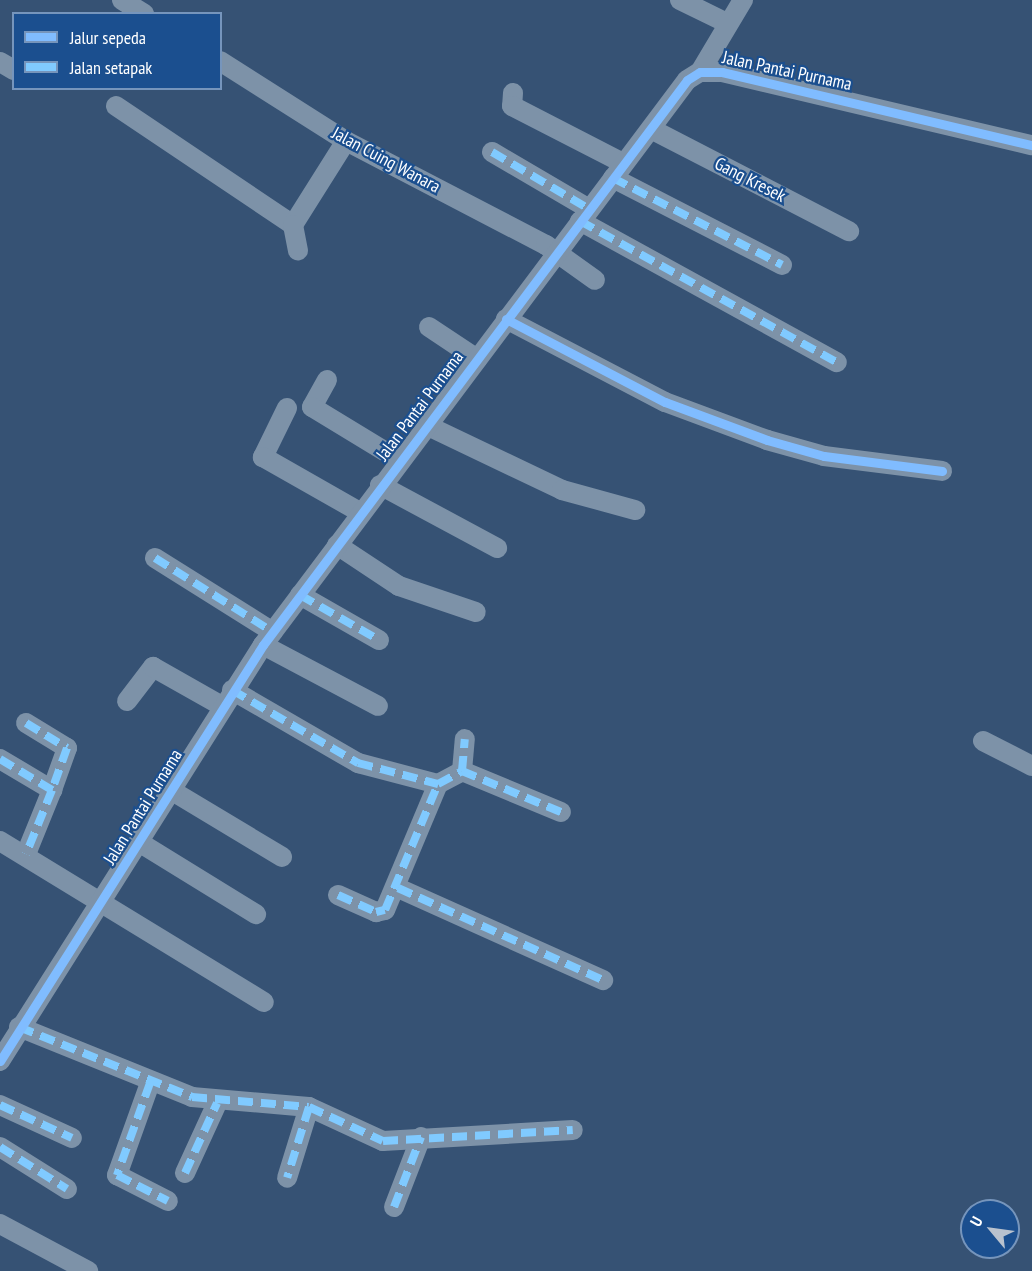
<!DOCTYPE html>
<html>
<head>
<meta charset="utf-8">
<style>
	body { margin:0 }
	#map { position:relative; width:1032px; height:1271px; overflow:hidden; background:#365274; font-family:"PT Sans Narrow",sans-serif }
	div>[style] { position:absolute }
	.minor>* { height:20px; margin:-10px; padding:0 10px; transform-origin:10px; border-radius:10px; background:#7d92a8 }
	.quiet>* { height:8px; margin-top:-4px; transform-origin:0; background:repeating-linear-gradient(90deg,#80caff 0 15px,transparent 0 23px) }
	.cycleway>* { height:9px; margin:-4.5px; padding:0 4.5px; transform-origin:4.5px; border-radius:4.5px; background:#80bcff }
	span { translate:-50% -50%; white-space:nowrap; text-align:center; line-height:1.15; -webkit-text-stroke:4.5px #1b4f8f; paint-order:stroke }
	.street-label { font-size:18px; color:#fff }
	.legend { position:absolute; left:12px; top:12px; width:210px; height:78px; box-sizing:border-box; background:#1b4f8f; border:2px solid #7695bc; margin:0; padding:8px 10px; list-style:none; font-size:18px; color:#fff }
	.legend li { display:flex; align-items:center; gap:12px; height:30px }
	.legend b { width:30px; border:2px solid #7695bc }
	.north { position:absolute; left:960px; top:1199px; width:60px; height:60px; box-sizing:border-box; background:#1b4f8f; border:2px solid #7695bc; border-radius:50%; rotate:299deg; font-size:16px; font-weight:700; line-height:24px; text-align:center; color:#fff }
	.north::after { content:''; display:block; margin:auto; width:21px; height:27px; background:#b9c2ce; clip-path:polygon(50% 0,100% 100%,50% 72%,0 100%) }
</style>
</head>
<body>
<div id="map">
	<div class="minor">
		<div style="left:122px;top:0;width:26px;rotate:32deg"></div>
		<div style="left:680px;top:0;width:52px;rotate:26.1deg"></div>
		<div style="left:220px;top:61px;width:149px;rotate:32.4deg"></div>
		<div style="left:346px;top:141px;width:225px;rotate:27.5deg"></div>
		<div style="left:546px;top:245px;width:60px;rotate:35.5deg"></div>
		<div style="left:0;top:62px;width:16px;rotate:30deg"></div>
		<div style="left:700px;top:72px;width:84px;rotate:-59.2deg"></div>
		<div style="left:513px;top:93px;width:13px;rotate:94deg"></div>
		<div style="left:512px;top:106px;width:125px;rotate:27.2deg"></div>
		<div style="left:116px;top:106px;width:213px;rotate:33.9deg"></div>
		<div style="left:293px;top:225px;width:99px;rotate:-57.8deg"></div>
		<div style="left:651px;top:129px;width:223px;rotate:27.3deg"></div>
		<div style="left:492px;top:152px;width:113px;rotate:30.4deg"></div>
		<div style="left:613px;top:178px;width:190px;rotate:27.2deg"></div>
		<div style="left:580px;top:221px;width:293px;rotate:28.8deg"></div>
		<div style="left:293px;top:225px;width:26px;rotate:79deg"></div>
		<div style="left:506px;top:319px;width:179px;rotate:27.6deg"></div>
		<div style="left:665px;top:402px;width:109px;rotate:20.4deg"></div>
		<div style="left:767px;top:440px;width:59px;rotate:15.7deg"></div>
		<div style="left:824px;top:456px;width:119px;rotate:7.2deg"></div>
		<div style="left:429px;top:327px;width:58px;rotate:33.7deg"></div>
		<div style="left:327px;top:380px;width:31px;rotate:119deg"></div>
		<div style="left:312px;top:407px;width:102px;rotate:31.3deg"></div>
		<div style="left:287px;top:408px;width:55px;rotate:116.1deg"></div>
		<div style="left:263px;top:457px;width:112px;rotate:29.6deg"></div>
		<div style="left:426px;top:425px;width:151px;rotate:25.5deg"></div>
		<div style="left:562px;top:490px;width:76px;rotate:15.3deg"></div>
		<div style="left:380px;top:485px;width:133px;rotate:28.3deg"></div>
		<div style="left:337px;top:545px;width:74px;rotate:33.5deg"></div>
		<div style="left:399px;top:586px;width:81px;rotate:18.7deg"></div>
		<div style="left:155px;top:558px;width:139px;rotate:32.1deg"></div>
		<div style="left:300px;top:595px;width:91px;rotate:29.7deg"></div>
		<div style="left:263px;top:645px;width:130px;rotate:27.9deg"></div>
		<div style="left:232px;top:690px;width:146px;rotate:30.1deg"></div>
		<div style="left:358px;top:763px;width:83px;rotate:14.7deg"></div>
		<div style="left:438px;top:784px;width:27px;rotate:-28deg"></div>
		<div style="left:462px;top:771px;width:107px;rotate:22.5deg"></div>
		<div style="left:127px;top:701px;width:43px;rotate:-52.6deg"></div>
		<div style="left:153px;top:667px;width:79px;rotate:29.5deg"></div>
		<div style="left:26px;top:723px;width:48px;rotate:31.4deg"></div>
		<div style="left:67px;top:748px;width:45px;rotate:109.7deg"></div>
		<div style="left:983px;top:741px;width:55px;rotate:27deg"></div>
		<div style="left:0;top:759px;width:61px;rotate:30.8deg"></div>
		<div style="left:52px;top:790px;width:69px;rotate:112.1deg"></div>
		<div style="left:462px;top:771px;width:32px;rotate:-85deg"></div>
		<div style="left:174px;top:792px;width:126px;rotate:31deg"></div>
		<div style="left:0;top:841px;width:309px;rotate:31.4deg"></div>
		<div style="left:142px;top:844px;width:134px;rotate:31.6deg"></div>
		<div style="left:398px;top:888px;width:225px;rotate:24.2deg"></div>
		<div style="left:338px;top:895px;width:42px;rotate:24.1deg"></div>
		<div style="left:376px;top:912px;width:9px;rotate:-13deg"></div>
		<div style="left:385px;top:910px;width:137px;rotate:-67.2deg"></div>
		<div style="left:19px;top:1027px;width:187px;rotate:22deg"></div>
		<div style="left:192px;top:1097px;width:117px;rotate:4.9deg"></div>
		<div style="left:309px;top:1107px;width:74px;rotate:107.2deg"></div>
		<div style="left:0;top:1061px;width:492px;rotate:-57.7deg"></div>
		<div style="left:263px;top:645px;width:706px;rotate:-53.11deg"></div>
		<div style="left:687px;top:80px;width:15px;rotate:-32deg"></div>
		<div style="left:700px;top:72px;width:22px"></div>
		<div style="left:722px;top:72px;width:318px;rotate:13.3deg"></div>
		<div style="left:150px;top:1083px;width:98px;rotate:109.7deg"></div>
		<div style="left:117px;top:1175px;width:57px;rotate:27deg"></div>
		<div style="left:0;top:1105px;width:79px;rotate:24.6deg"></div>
		<div style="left:309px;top:1107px;width:81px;rotate:24.7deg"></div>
		<div style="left:383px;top:1141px;width:190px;rotate:-3.3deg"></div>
		<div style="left:0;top:1147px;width:79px;rotate:32.1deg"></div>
		<div style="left:185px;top:1173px;width:77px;rotate:-65.4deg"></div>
		<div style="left:394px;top:1207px;width:75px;rotate:-68.9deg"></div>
		<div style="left:0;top:1224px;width:100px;rotate:28.1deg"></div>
	</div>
	<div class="quiet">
		<div style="left:492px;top:152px;width:113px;rotate:30.4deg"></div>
		<div style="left:613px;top:178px;width:190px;rotate:27.2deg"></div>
		<div style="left:580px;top:221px;width:293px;rotate:28.8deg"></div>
		<div style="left:155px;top:558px;width:139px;rotate:32.1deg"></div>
		<div style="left:300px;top:595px;width:91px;rotate:29.7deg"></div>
		<div style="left:232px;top:690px;width:146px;rotate:30.1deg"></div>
		<div style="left:358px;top:763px;width:83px;rotate:14.7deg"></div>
		<div style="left:438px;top:784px;width:27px;rotate:-28deg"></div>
		<div style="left:462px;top:771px;width:107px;rotate:22.5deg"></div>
		<div style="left:26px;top:723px;width:48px;rotate:31.4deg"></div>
		<div style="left:67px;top:748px;width:45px;rotate:109.7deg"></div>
		<div style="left:0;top:759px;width:61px;rotate:30.8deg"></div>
		<div style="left:52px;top:790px;width:69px;rotate:112.1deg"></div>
		<div style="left:462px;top:771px;width:32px;rotate:-85deg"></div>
		<div style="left:398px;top:888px;width:225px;rotate:24.2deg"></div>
		<div style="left:338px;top:895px;width:42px;rotate:24.1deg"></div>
		<div style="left:376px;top:912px;width:9px;rotate:-13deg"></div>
		<div style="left:385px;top:910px;width:137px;rotate:-67.2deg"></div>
		<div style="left:19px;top:1027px;width:187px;rotate:22deg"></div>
		<div style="left:192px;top:1097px;width:117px;rotate:4.9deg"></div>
		<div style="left:309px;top:1107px;width:74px;rotate:107.2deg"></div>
		<div style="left:150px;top:1083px;width:98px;rotate:109.7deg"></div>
		<div style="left:117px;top:1175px;width:57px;rotate:27deg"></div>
		<div style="left:0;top:1105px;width:79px;rotate:24.6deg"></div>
		<div style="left:309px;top:1107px;width:81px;rotate:24.7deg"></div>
		<div style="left:383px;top:1141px;width:190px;rotate:-3.3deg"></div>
		<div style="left:0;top:1147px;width:79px;rotate:32.1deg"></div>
		<div style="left:185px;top:1173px;width:77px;rotate:-65.4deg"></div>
		<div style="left:394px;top:1207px;width:75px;rotate:-68.9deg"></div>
	</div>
	<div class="cycleway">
		<div style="left:506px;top:319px;width:179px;rotate:27.6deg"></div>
		<div style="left:665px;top:402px;width:109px;rotate:20.4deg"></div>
		<div style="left:767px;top:440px;width:59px;rotate:15.7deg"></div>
		<div style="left:824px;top:456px;width:119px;rotate:7.2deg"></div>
		<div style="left:0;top:1061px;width:492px;rotate:-57.7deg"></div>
		<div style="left:263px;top:645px;width:706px;rotate:-53.11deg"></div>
		<div style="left:687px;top:80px;width:15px;rotate:-32deg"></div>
		<div style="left:700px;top:72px;width:22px"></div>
		<div style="left:722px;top:72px;width:318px;rotate:13.3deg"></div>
	</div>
	<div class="street-label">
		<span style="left:787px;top:71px;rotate:12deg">Jalan Pantai Purnama</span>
		<span style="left:386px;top:160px;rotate:28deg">Jalan Cuing Wanara</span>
		<span style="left:750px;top:180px;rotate:27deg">Gang Kresek</span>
		<span style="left:420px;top:406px;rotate:-53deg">Jalan Pantai Purnama</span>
		<span style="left:143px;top:807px;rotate:-58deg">Jalan Pantai Purnama</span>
	</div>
	<ul class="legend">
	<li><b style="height:8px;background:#80bcff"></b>Jalur sepeda</li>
	<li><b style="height:8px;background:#80caff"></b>Jalan setapak</li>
	</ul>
	<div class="north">U</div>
</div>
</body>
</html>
